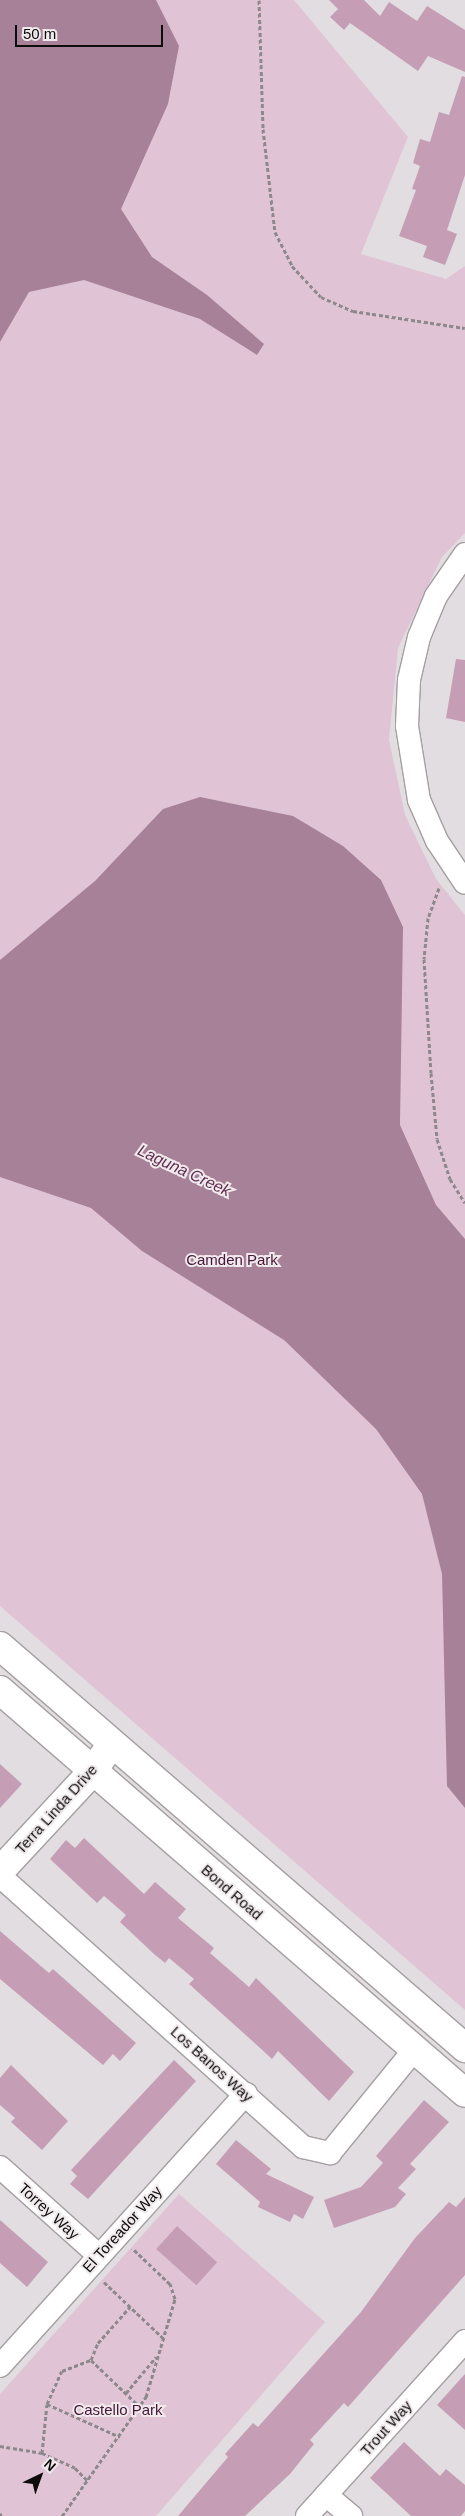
<!DOCTYPE html>
<html>
<head>
<meta charset="utf-8">
<style>
	body { margin:0 }
	#map { position:relative; width:465px; height:2516px; overflow:hidden; background:#e2dde0; font-family:Arial,sans-serif }
	div>[style] { position:absolute }
	.green>* { inset:0; background:#e0c4d5 }
	.water>* { inset:0; background:#a78198 }
	.building>* { inset:0; background:#c59eb6; transform-origin:0 0 }
	.path>* { height:3px; margin-top:-1.5px; transform-origin:0; background:repeating-linear-gradient(90deg,#8c888b 0 4px,transparent 0 6.5px) }
	.roads { filter:drop-shadow(1px 0 #a49fa1) drop-shadow(-1px 0 #a49fa1) drop-shadow(0 1px #a49fa1) drop-shadow(0 -1px #a49fa1) }
	.minor>* { height:22px; margin:-11px; padding:0 11px; transform-origin:11px; border-radius:11px; background:#fff }
	.tertiary>* { height:28px; margin:-14px; padding:0 14px; transform-origin:14px; border-radius:14px; background:#fff }
	.primary>* { height:28px; margin:-14px; padding:0 14px; transform-origin:14px; border-radius:14px; background:#fff }
	span { translate:-50% -50%; white-space:nowrap; text-align:center; line-height:1.15; -webkit-text-stroke:4px #f0eaed; paint-order:stroke }
	.park-label { font-size:15px; color:#471638 }
	.street-label { font-size:15px; color:#0d0c0d }
	.water-label { font-size:16px; color:#622f51; font-style:italic }
	.north { position:absolute; left:15px; top:2451px; width:50px; height:50px; -webkit-text-stroke:4px #f0eaed; paint-order:stroke; rotate:42deg; font-size:14px; font-weight:700; line-height:20px; text-align:center; color:#0d0c0d }
	.north::after { content:''; display:block; margin:auto; width:18px; height:22px; background:#0d0c0d; clip-path:polygon(50% 0,100% 100%,50% 72%,0 100%) }
	.scale { position:absolute; left:15px; top:25px; width:148px; height:22px; box-sizing:border-box; border:2px solid #0d0c0d; border-top:0; padding-left:6px; font-size:15px; line-height:18px; white-space:nowrap; color:#0d0c0d; -webkit-text-stroke:4px #f0eaed; paint-order:stroke }
</style>
</head>
<body>
<div id="map">
	<div class="green">
		<div style="clip-path:polygon(0 0,294px 0,408px 137px,361px 254px,446px 279px,465px 266px,465px 533px,442px 557px,398px 648px,389px 740px,405px 815px,436px 879px,465px 915px,465px 2010px,0 1606px)"></div>
		<div style="clip-path:polygon(179px 2194px,325px 2322px,156px 2516px,0 2516px,0 2394px)"></div>
	</div>
	<div class="water">
		<div style="clip-path:polygon(0 0,156px 0,179px 46px,168px 104px,121px 209px,152px 257px,207px 295px,264px 344px,257px 355px,200px 319px,84px 280px,29px 292px,0 342px)"></div>
		<div style="clip-path:polygon(200px 797px,293px 816px,343px 846px,381px 880px,403px 927px,400px 1125px,436px 1205px,465px 1239px,465px 1808px,447px 1786px,442px 1574px,422px 1494px,376px 1429px,284px 1340px,142px 1251px,91px 1208px,0 1177px,0 960px,95px 881px,163px 809px)"></div>
	</div>
	<div class="building">
		<div style="clip-path:polygon(329px 0,364px 0,380px 16px,389px 2px,417px 21px,427px 6px,465px 30px,465px 72px,428px 56px,418px 71px,350px 23px,344px 30px,330px 17px,338px 9px)"></div>
		<div style="clip-path:polygon(462px 76px,465px 77px,465px 175px,447px 230px,457px 234px,445px 265px,423px 257px,427px 246px,399px 236px,416px 190px,412px 189px,420px 166px,413px 163px,420px 139px,430px 142px,439px 112px,449px 115px)"></div>
		<div style="clip-path:polygon(456px 659px,465px 660px,465px 722px,446px 718px)"></div>
		<div style="clip-path:polygon(0 1764px,22px 1784px,0 1808px)"></div>
		<div style="clip-path:polygon(84px 1838px,144px 1894px,155px 1882px,186px 1909px,178px 1918px,214px 1948px,210px 1953px,249px 1987px,256px 1978px,354px 2072px,329px 2101px,278px 2051px,272px 2059px,259px 2047px,189px 1984px,194px 1979px,169px 1958px,165px 1963px,154px 1954px,120px 1922px,126px 1915px,104px 1896px,97px 1903px,50px 1859px,66px 1840px,75px 1848px)"></div>
		<div style="clip-path:polygon(0 1931px,49px 1973px,53px 1969px,136px 2043px,120px 2061px,113px 2054px,103px 2065px,0 1979px)"></div>
		<div style="clip-path:polygon(174px 2060px,196px 2081px,88px 2199px,70px 2184px,77px 2176px,71px 2170px)"></div>
		<div style="clip-path:polygon(11px 2065px,68px 2121px,42px 2150px,11px 2122px,15px 2118px,0 2105px,0 2078px)"></div>
		<div style="clip-path:polygon(424px 2100px,449px 2122px,410px 2164px,416px 2169px,398px 2188px,406px 2194px,395px 2207px,334px 2228px,324px 2200px,361px 2187px,383px 2163px,376px 2156px)"></div>
		<div style="clip-path:polygon(236px 2140px,271px 2169px,266px 2174px,314px 2197px,303px 2219px,294px 2214px,290px 2222px,258px 2207px,260px 2202px,216px 2164px)"></div>
		<div style="clip-path:polygon(465px 2197px,465px 2275px,348px 2407px,344px 2403px,310px 2440px,314px 2444px,290px 2474px,245px 2516px,178px 2516px,228px 2457px,225px 2454px,253px 2423px,258px 2427px,361px 2312px,415px 2238px,449px 2202px,456px 2207px)"></div>
		<div style="clip-path:polygon(0 2220px,48px 2262px,27px 2287px,0 2263px)"></div>
		<div style="left:177px;top:2226px;width:54px;height:31px;rotate:42deg"></div>
		<div style="clip-path:polygon(465px 2374px,465px 2430px,437px 2405px)"></div>
		<div style="clip-path:polygon(404px 2442px,440px 2476px,446px 2469px,465px 2485px,465px 2511px,461px 2516px,411px 2516px,370px 2478px)"></div>
	</div>
	<div class="path">
		<div style="left:259px;top:0;width:129px;rotate:88.2deg"></div>
		<div style="left:263px;top:129px;width:104px;rotate:83.4deg"></div>
		<div style="left:275px;top:232px;width:38px;rotate:63deg"></div>
		<div style="left:292px;top:266px;width:42px;rotate:46.9deg"></div>
		<div style="left:321px;top:297px;width:35px;rotate:24deg"></div>
		<div style="left:353px;top:311px;width:113px;rotate:8.6deg"></div>
		<div style="left:439px;top:888px;width:32px;rotate:110deg"></div>
		<div style="left:428px;top:918px;width:41px;rotate:95.6deg"></div>
		<div style="left:424px;top:959px;width:114px;rotate:86.5deg"></div>
		<div style="left:431px;top:1073px;width:66px;rotate:84.8deg"></div>
		<div style="left:437px;top:1139px;width:42px;rotate:72deg"></div>
		<div style="left:450px;top:1179px;width:28px;rotate:58deg"></div>
		<div style="left:104px;top:2282px;width:81px;rotate:43.5deg"></div>
		<div style="left:91px;top:2360px;width:18px;rotate:-68deg"></div>
		<div style="left:98px;top:2343px;width:48px;rotate:-48.4deg"></div>
		<div style="left:126px;top:2393px;width:47px;rotate:-50.2deg"></div>
		<div style="left:47px;top:2404px;width:80px;rotate:24.3deg"></div>
		<div style="left:0;top:2446px;width:43px;rotate:9.5deg"></div>
		<div style="left:42px;top:2453px;width:36px;rotate:24deg"></div>
		<div style="left:75px;top:2468px;width:18px;rotate:45deg"></div>
		<div style="left:42px;top:2453px;width:49px;rotate:-84.2deg"></div>
		<div style="left:47px;top:2404px;width:36px;rotate:-66deg"></div>
		<div style="left:62px;top:2371px;width:31px;rotate:-21deg"></div>
		<div style="left:91px;top:2360px;width:68px;rotate:43.8deg"></div>
		<div style="left:0;top:2513px;width:3px;rotate:72deg"></div>
		<div style="left:62px;top:2516px;width:146px;rotate:-54.8deg"></div>
		<div style="left:146px;top:2397px;width:102px;rotate:-73.5deg"></div>
		<div style="left:175px;top:2299px;width:16px;rotate:-108deg"></div>
		<div style="left:170px;top:2284px;width:52px;rotate:-136.5deg"></div>
	</div>
	<div class="roads">
		<div class="minor">
			<div style="left:465px;top:554px;width:51px;rotate:124.6deg"></div>
			<div style="left:436px;top:596px;width:44px;rotate:112.5deg"></div>
			<div style="left:419px;top:637px;width:44px;rotate:103.1deg"></div>
			<div style="left:409px;top:680px;width:46px;rotate:92.5deg"></div>
			<div style="left:407px;top:726px;width:75px;rotate:80.8deg"></div>
			<div style="left:419px;top:800px;width:45px;rotate:66.3deg"></div>
			<div style="left:437px;top:841px;width:50px;rotate:56.3deg"></div>
			<div style="left:0;top:1876px;width:407px;rotate:41.8deg"></div>
			<div style="left:303px;top:2147px;width:28px;rotate:13deg"></div>
			<div style="left:330px;top:2153px;width:133px;rotate:-50.8deg"></div>
			<div style="left:0;top:2167px;width:132px;rotate:41.9deg"></div>
			<div style="left:0;top:2366px;width:367px;rotate:-47.9deg"></div>
			<div style="left:326px;top:2495px;width:33px;rotate:40deg"></div>
			<div style="left:307px;top:2516px;width:236px;rotate:-47.9deg"></div>
		</div>
		<div class="tertiary">
			<div style="left:0;top:1871px;width:135px;rotate:-47.1deg"></div>
			<div style="left:92px;top:1772px;width:33px;rotate:-55deg"></div>
		</div>
		<div class="primary">
			<div style="left:0;top:1646px;width:615px;rotate:40.84deg"></div>
			<div style="left:0;top:1690px;width:615px;rotate:40.91deg"></div>
		</div>
	</div>
	<div class="park-label">
		<span style="left:232px;top:1260px">Camden Park</span>
		<span style="left:118px;top:2410px">Castello Park</span>
	</div>
	<div class="street-label">
		<span style="left:56px;top:1809px;rotate:-48deg">Terra Linda Drive</span>
		<span style="left:232px;top:1892px;rotate:41deg">Bond Road</span>
		<span style="left:212px;top:2064px;rotate:42deg">Los Banos Way</span>
		<span style="left:49px;top:2211px;rotate:42deg">Torrey Way</span>
		<span style="left:122px;top:2229px;rotate:-48deg">El Toreador Way</span>
		<span style="left:386px;top:2428px;rotate:-48deg">Trout Way</span>
	</div>
	<div class="water-label">
		<span style="left:184px;top:1171px;rotate:25deg">Laguna Creek</span>
	</div>
	<div class="north">N</div>
	<div class="scale">50 m</div>
</div>
</body>
</html>
